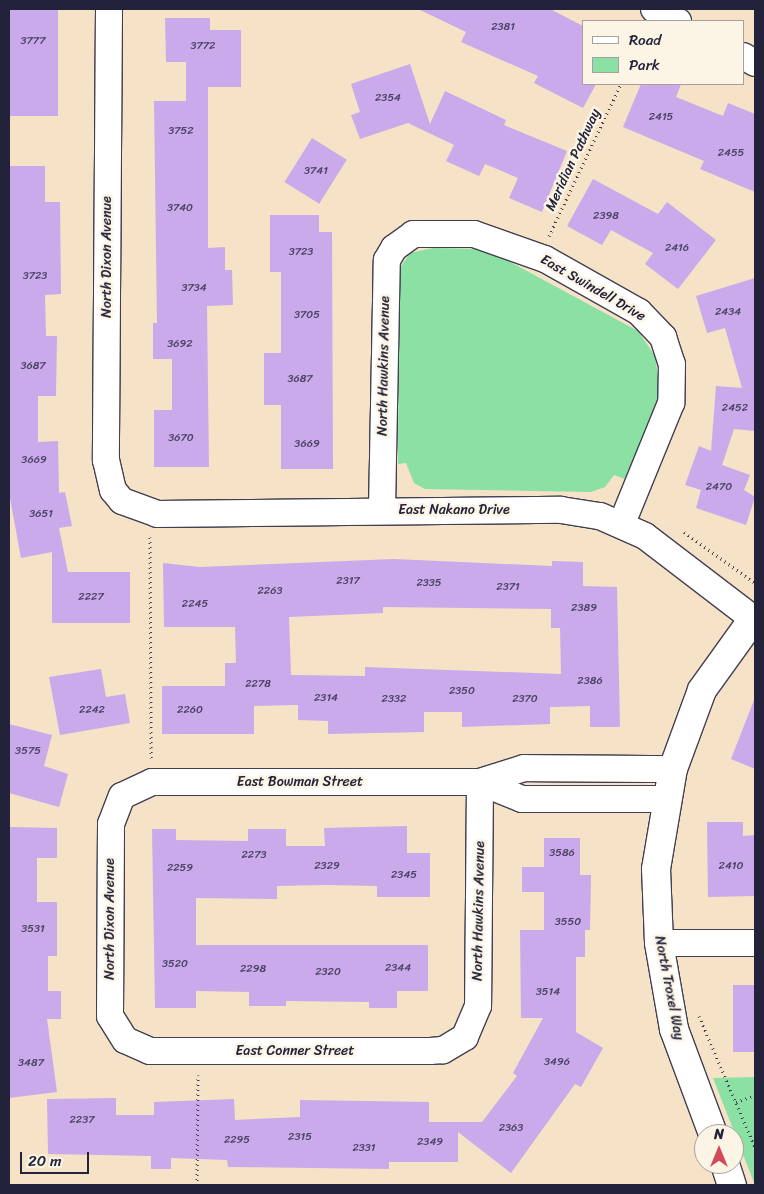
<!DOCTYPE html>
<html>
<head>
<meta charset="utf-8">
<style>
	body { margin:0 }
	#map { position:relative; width:764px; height:1194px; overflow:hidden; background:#f5e2c7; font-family:Sriracha,sans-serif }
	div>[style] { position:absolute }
	.green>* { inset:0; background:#8be0a3 }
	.building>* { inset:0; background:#caaaea; transform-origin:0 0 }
	.path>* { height:3px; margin-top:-1.5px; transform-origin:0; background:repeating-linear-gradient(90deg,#423f50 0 1px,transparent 0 5px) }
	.roads { filter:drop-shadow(1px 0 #423f50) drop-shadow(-1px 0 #423f50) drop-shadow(0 1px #423f50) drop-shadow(0 -1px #423f50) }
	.street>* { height:26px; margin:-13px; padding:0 13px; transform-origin:13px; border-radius:13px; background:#fff }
	.secondary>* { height:28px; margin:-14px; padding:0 14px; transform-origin:14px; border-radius:14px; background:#fff }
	span { translate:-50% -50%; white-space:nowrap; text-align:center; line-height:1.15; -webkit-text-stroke:5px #fcf5e5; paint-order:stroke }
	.number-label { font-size:11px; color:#4c4467 }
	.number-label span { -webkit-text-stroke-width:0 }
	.street-label { font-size:14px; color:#22223b }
	.frame { position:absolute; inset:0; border:10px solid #22223b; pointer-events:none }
	.legend { position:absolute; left:582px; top:20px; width:162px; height:65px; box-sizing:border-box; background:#fcf5e5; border:1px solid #a5a1a1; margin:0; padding:6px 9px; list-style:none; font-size:15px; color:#22223b }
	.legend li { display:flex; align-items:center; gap:10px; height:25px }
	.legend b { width:25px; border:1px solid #a5a1a1 }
	.north { position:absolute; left:694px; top:1124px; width:50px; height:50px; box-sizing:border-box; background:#fcf5e5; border:1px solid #a5a1a1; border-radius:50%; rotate:0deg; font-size:14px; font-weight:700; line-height:20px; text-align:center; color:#22223b }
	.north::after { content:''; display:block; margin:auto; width:18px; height:22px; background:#d1495b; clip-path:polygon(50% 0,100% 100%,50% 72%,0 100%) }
	.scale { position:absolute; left:20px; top:1152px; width:69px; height:22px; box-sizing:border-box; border:2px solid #22223b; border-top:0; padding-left:6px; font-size:15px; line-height:18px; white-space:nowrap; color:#22223b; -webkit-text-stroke:4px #fcf5e5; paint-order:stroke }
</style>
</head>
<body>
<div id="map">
	<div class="green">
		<div style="clip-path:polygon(433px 248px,481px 249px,503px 258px,638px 331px,655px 356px,659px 383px,657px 400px,625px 479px,614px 475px,605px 487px,591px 492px,425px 489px,414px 483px,406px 463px,398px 464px,399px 269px,410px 253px)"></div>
		<div style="clip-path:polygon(755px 1077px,755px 1185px,713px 1078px)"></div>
	</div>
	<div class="building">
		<div style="left:9px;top:9px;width:49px;height:107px"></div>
		<div style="clip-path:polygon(418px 9px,550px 9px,583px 26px,583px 84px,596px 84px,583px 108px,534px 83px,538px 76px,461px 42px,466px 32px)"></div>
		<div style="clip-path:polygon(165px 18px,210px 18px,210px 30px,241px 30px,241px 87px,208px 87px,208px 248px,225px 247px,225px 270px,232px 270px,233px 305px,207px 306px,209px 467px,154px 467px,154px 410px,172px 410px,172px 359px,153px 359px,153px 323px,157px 323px,154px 101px,186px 101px,186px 62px,166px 62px)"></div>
		<div style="clip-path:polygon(410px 64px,430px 124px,445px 91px,506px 120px,504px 125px,567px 151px,542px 212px,509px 198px,518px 178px,485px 164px,479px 176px,446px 161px,454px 145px,408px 123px,360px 139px,351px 115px,360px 112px,351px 84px)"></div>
		<div style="clip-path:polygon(641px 84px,681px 84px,676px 97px,723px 116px,728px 103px,755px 114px,755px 192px,700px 169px,704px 161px,623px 127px)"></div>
		<div style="left:312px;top:138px;width:41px;height:52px;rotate:32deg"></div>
		<div style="clip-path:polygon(9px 166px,45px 166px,45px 202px,60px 202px,61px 294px,45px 295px,46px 336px,57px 336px,56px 396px,38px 396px,38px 442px,58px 441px,59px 493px,65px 492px,72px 526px,59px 528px,68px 572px,130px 572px,130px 623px,52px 623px,52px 552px,21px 558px,9px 493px)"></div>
		<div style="clip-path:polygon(593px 179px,658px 214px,667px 202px,716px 240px,678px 289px,645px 264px,653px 253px,611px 230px,602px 245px,567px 226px)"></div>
		<div style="clip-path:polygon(270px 215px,319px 215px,319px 232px,332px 232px,333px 469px,281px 469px,281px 405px,264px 405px,264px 353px,281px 353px,281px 272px,270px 272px)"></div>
		<div style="clip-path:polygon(755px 278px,755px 431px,734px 429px,722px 465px,750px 475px,744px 490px,755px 497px,746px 525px,696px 508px,701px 490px,685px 485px,699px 446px,711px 451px,716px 386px,742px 388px,725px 328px,707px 333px,696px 296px)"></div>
		<div style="clip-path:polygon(evenodd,394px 559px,552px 566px,552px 561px,583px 562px,583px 586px,617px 587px,620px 727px,590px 727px,590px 706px,550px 707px,550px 724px,462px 727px,462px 712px,424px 712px,424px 732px,328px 734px,328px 721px,298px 720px,298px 705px,254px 706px,254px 734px,162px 734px,162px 686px,225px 686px,225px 663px,236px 663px,235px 627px,164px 627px,163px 563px,200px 567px,394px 559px,383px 607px,551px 609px,551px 628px,560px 628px,561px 674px,365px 667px,365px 676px,291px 675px,289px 617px,383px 613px,383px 607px)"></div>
		<div style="clip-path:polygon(101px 669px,106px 697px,125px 694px,130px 723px,60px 735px,49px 677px)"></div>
		<div style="clip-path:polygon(754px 700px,755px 700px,755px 769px,731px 759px)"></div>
		<div style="clip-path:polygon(9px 724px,52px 735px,44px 766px,68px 774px,59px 807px,9px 793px)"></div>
		<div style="clip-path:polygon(707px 822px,743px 822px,743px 836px,755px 835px,755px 896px,708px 897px)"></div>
		<div style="clip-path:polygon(407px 826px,407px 853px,430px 853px,430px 897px,377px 897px,377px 886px,326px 885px,277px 886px,277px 899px,196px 898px,196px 945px,428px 945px,428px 991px,397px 991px,397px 1008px,369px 1008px,369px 1002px,286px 1001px,286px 1006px,249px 1006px,249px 992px,196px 991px,196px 1008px,155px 1008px,152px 829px,176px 829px,176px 840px,248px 841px,248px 829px,286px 829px,286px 846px,325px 846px,324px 828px)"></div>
		<div style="clip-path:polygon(9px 827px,57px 828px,57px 858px,37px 858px,37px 902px,57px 902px,57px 956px,48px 956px,48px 991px,61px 991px,61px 1019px,47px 1019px,57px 1092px,9px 1098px)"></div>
		<div style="clip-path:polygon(544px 838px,580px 838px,580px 875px,591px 875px,590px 930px,585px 930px,585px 957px,576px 957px,576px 1032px,603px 1048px,581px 1087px,575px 1084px,511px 1173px,458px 1132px,458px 1162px,389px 1162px,389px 1169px,228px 1167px,227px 1160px,171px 1158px,171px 1169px,151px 1169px,151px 1156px,48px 1154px,47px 1099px,116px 1098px,116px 1115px,154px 1115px,154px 1102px,234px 1099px,235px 1120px,300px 1117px,300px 1100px,429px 1102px,429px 1122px,482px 1122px,517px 1076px,513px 1073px,543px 1018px,521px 1018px,520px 930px,544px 930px,544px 892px,522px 892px,522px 867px,544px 867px)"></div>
		<div style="left:733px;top:985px;width:22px;height:67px"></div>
	</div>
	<div class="path">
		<div style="left:549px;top:236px;width:168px;rotate:-64.7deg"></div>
		<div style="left:684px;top:532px;width:87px;rotate:35.7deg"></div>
		<div style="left:150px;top:537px;width:221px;rotate:89.7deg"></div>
		<div style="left:699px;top:1016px;width:142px;rotate:66.9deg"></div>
		<div style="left:736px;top:1102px;width:20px;rotate:-20deg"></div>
		<div style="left:197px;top:1185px;width:110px;rotate:-89.5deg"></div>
	</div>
	<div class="roads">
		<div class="street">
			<div style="left:109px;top:9px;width:451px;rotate:90.4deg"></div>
			<div style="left:106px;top:460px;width:31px;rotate:77deg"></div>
			<div style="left:113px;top:490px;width:14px;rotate:51deg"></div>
			<div style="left:122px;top:501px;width:37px;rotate:20deg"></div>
			<div style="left:157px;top:514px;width:404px;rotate:-0.6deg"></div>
			<div style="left:561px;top:510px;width:39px;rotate:9deg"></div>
			<div style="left:600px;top:516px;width:49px;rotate:24deg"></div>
			<div style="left:645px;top:536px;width:138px;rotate:37.4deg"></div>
			<div style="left:654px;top:9px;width:27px;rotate:27deg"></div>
			<div style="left:743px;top:56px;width:14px;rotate:30deg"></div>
			<div style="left:382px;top:510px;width:250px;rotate:-88.9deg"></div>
			<div style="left:387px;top:260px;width:14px;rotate:-60deg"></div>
			<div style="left:394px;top:248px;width:24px;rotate:-36deg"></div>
			<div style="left:413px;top:234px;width:61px"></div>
			<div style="left:474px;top:234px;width:75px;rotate:19.4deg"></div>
			<div style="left:545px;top:259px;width:108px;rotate:29.4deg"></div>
			<div style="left:639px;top:312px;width:35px;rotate:46deg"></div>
			<div style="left:663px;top:337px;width:28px;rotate:72deg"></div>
			<div style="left:672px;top:364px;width:39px;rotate:91deg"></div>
			<div style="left:671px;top:403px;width:130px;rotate:112.2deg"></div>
			<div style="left:152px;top:782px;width:328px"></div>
			<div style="left:480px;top:782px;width:224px;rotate:90.5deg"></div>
			<div style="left:478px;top:1006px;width:34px;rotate:113deg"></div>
			<div style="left:465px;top:1037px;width:26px;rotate:149deg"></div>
			<div style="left:443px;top:1050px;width:13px;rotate:176deg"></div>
			<div style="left:430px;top:1051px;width:280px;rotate:180deg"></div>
			<div style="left:150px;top:1051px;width:27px;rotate:-156deg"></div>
			<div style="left:125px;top:1040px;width:28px;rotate:-122deg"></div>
			<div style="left:110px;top:1016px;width:192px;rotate:-89.7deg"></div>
			<div style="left:111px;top:824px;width:30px;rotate:-69deg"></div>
			<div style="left:122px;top:796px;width:33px;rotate:-25deg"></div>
			<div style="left:665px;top:799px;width:143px;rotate:180deg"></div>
			<div style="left:522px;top:799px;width:45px;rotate:-158deg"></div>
			<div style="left:480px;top:782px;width:46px;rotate:-17.7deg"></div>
			<div style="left:524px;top:768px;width:149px;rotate:0.4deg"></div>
			<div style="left:659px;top:943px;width:96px"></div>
		</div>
		<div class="secondary">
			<div style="left:713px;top:1134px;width:112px;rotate:-110.4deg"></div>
			<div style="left:674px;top:1029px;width:87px;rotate:-99.9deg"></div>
			<div style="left:659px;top:943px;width:74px;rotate:-92.3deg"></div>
			<div style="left:656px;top:869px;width:101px;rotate:-80.4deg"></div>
			<div style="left:673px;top:769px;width:84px;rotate:-69.8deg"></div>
			<div style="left:702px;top:690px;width:87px;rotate:-54.3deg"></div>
			<div style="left:725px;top:1164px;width:22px;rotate:72deg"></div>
		</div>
	</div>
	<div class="number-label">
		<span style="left:503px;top:27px">2381</span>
		<span style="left:33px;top:41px">3777</span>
		<span style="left:203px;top:46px">3772</span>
		<span style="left:388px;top:98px">2354</span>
		<span style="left:661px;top:117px">2415</span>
		<span style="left:181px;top:131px">3752</span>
		<span style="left:731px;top:153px">2455</span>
		<span style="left:316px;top:171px">3741</span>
		<span style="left:180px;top:208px">3740</span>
		<span style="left:606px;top:216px">2398</span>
		<span style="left:677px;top:248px">2416</span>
		<span style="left:301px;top:252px">3723</span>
		<span style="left:35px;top:276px">3723</span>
		<span style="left:194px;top:288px">3734</span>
		<span style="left:728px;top:312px">2434</span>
		<span style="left:307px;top:315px">3705</span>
		<span style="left:180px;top:344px">3692</span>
		<span style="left:33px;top:366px">3687</span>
		<span style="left:300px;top:379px">3687</span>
		<span style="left:735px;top:408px">2452</span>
		<span style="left:181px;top:438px">3670</span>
		<span style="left:307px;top:444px">3669</span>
		<span style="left:34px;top:460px">3669</span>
		<span style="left:719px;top:487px">2470</span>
		<span style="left:41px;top:514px">3651</span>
		<span style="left:348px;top:581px">2317</span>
		<span style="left:429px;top:583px">2335</span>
		<span style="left:508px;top:587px">2371</span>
		<span style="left:270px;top:591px">2263</span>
		<span style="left:91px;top:597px">2227</span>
		<span style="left:195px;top:604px">2245</span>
		<span style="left:584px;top:608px">2389</span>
		<span style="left:590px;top:681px">2386</span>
		<span style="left:258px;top:684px">2278</span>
		<span style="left:462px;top:691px">2350</span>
		<span style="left:326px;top:698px">2314</span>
		<span style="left:394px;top:699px">2332</span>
		<span style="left:525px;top:699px">2370</span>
		<span style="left:92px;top:710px">2242</span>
		<span style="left:190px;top:710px">2260</span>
		<span style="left:28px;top:751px">3575</span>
		<span style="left:562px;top:853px">3586</span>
		<span style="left:254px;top:855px">2273</span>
		<span style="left:327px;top:866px">2329</span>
		<span style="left:731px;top:866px">2410</span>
		<span style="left:180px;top:868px">2259</span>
		<span style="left:404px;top:875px">2345</span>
		<span style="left:568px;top:922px">3550</span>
		<span style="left:33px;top:929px">3531</span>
		<span style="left:175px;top:964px">3520</span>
		<span style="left:398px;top:968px">2344</span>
		<span style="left:253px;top:969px">2298</span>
		<span style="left:328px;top:972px">2320</span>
		<span style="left:548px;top:992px">3514</span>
		<span style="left:557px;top:1062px">3496</span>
		<span style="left:31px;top:1063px">3487</span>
		<span style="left:82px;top:1120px">2237</span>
		<span style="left:511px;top:1128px">2363</span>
		<span style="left:300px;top:1137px">2315</span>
		<span style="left:237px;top:1140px">2295</span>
		<span style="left:430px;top:1142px">2349</span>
		<span style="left:364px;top:1148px">2331</span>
	</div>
	<div class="street-label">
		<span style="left:573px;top:160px;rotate:-65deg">Meridian Pathway</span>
		<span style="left:107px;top:257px;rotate:-90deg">North Dixon Avenue</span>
		<span style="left:593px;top:288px;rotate:30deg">East Swindell Drive</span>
		<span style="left:384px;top:366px;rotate:-89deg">North Hawkins Avenue</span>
		<span style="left:454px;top:510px">East Nakano Drive</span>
		<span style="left:300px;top:782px">East Bowman Street</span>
		<span style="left:479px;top:911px;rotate:-89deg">North Hawkins Avenue</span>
		<span style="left:110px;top:919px;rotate:-90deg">North Dixon Avenue</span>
		<span style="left:669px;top:988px;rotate:79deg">North Troxel Way</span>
		<span style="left:295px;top:1051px">East Conner Street</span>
	</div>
	<div class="frame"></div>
	<ul class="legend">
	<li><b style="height:6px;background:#fff"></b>Road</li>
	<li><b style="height:14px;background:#8be0a3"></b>Park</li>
	</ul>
	<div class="north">N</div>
	<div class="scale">20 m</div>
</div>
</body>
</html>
